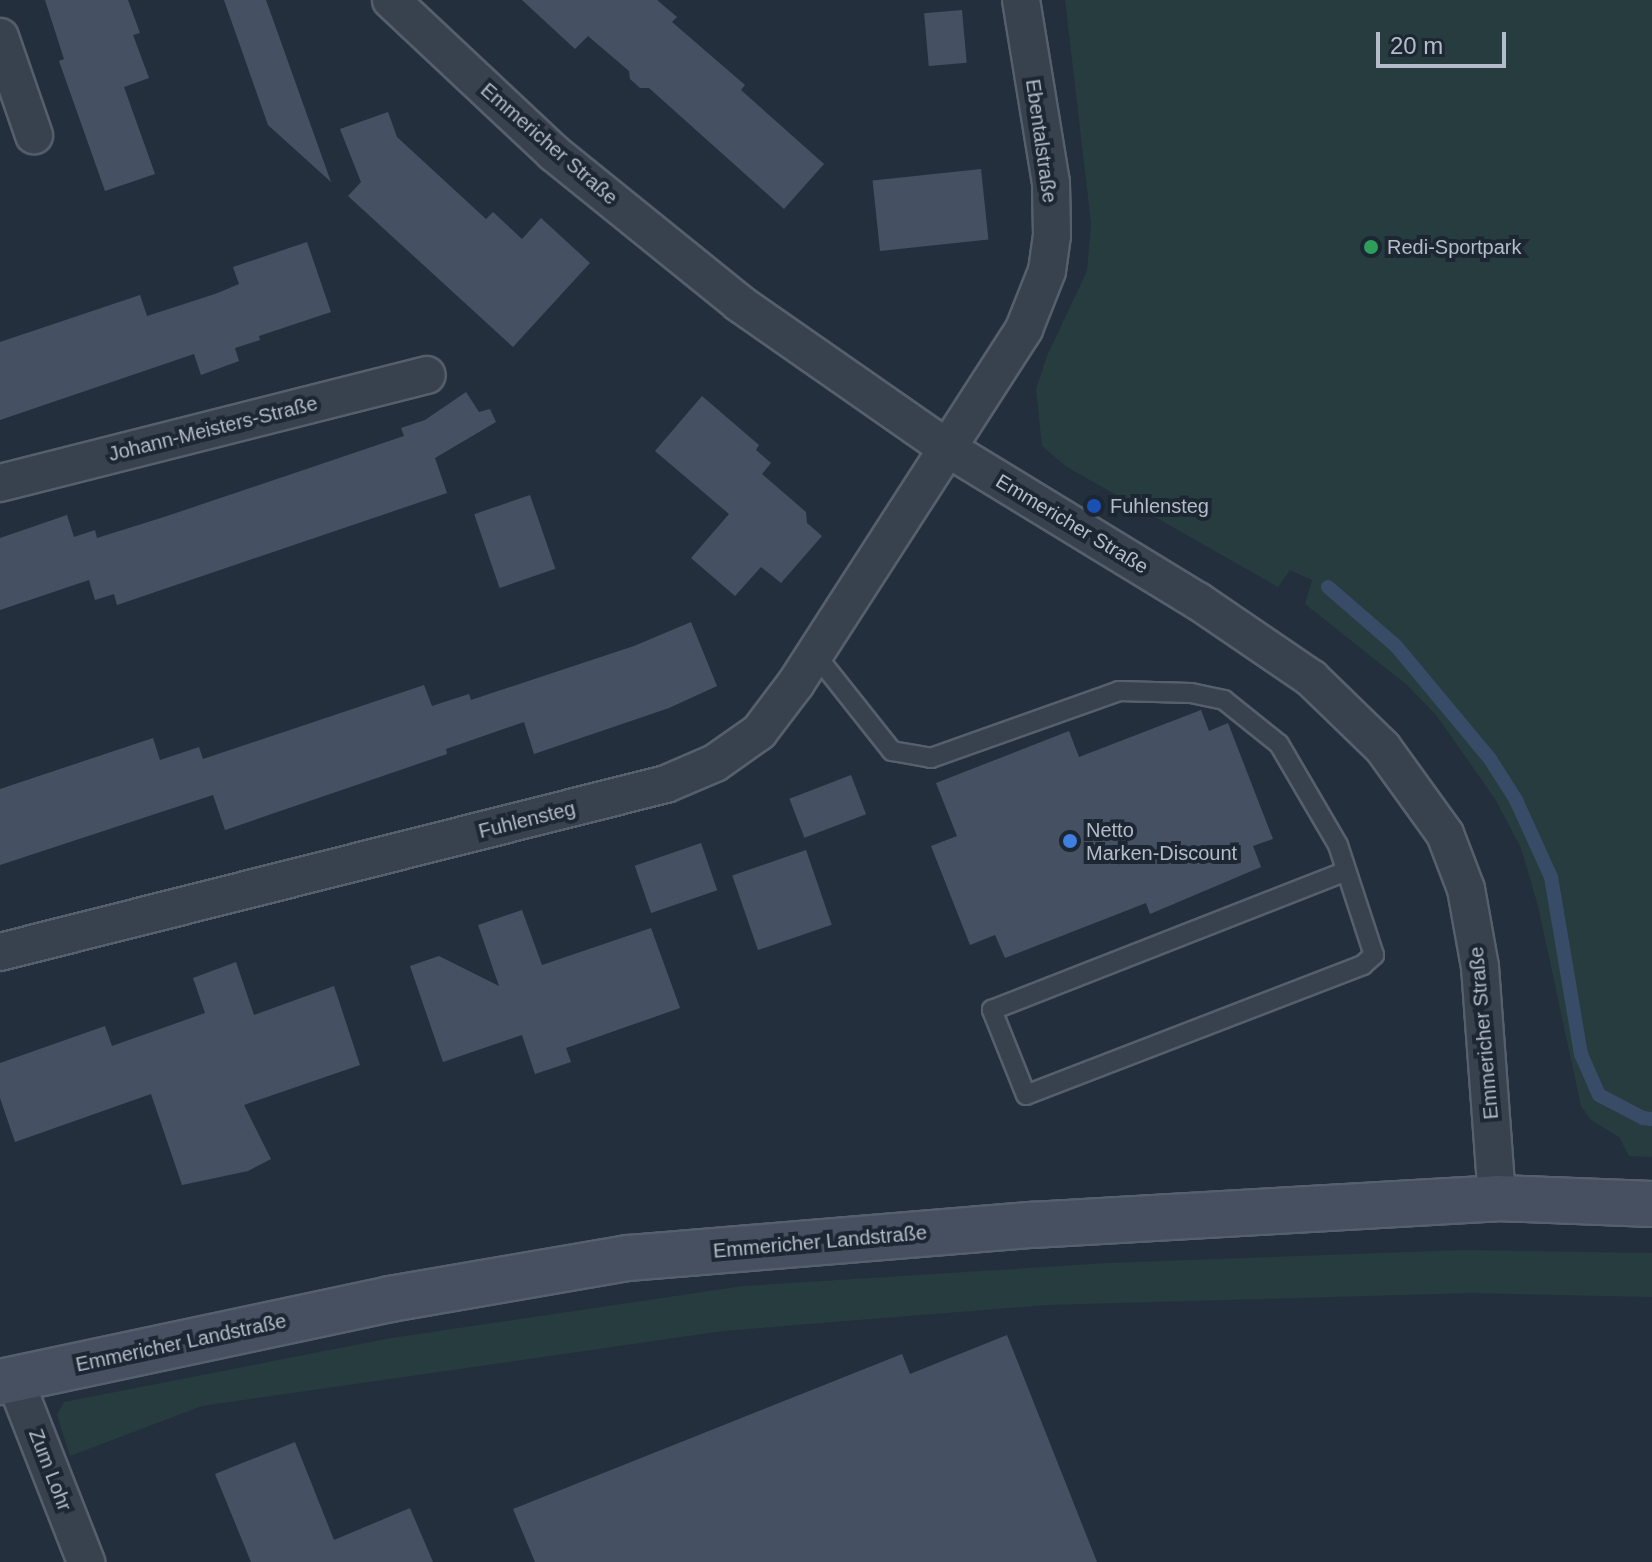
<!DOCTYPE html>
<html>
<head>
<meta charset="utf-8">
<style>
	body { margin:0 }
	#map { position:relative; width:1652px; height:1562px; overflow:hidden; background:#242f3e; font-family:Helvetica,sans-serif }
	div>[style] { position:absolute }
	.green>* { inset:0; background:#263c3f }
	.stream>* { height:14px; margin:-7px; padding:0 7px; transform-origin:7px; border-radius:7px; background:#394c67 }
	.building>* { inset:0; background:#455162; transform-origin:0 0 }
	.roads { filter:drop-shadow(2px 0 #565f6c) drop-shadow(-2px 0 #565f6c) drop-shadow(0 2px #565f6c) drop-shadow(0 -2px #565f6c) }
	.lane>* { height:18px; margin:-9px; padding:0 9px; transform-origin:9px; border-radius:9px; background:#38414e }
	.street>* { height:36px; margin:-18px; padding:0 18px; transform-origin:18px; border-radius:18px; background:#38414e }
	.secondary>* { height:44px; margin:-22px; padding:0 22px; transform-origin:22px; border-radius:22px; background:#465061 }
	.dots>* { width:22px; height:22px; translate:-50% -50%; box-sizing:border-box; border:4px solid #1d2633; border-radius:50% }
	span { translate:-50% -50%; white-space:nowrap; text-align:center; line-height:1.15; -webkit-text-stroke:8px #1d2633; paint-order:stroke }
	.street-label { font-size:20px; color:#b4bcc9 }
	.poi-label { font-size:20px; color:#b4bcc9 }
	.left { translate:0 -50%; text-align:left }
	.scale { position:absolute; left:1376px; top:32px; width:130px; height:36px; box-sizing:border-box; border:4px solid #b4bcc9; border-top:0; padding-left:10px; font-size:24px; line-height:28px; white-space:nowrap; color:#b4bcc9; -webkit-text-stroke:6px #1d2633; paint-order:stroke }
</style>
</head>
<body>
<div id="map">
	<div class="green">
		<div style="clip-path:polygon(1065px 0,1652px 0,1652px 1157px,1629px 1156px,1619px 1137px,1591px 1120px,1581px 1106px,1538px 906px,1521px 848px,1495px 799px,1437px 716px,1407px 685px,1305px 604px,1312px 580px,1290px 570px,1278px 587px,1067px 467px,1042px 446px,1036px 389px,1047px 356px,1087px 271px,1091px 223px)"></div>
		<div style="clip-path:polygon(1465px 1250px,1652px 1253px,1652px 1297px,1473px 1293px,1047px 1305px,723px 1331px,202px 1406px,70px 1456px,57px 1415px,64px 1402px,391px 1338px,743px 1286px,1109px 1263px)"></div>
	</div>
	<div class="stream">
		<div style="left:1328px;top:587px;width:90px;rotate:40.9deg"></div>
		<div style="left:1396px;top:646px;width:147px;rotate:50.2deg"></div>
		<div style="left:1490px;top:759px;width:49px;rotate:57.6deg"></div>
		<div style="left:1516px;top:800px;width:85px;rotate:65.6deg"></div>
		<div style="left:1551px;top:877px;width:180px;rotate:80.4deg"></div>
		<div style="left:1581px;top:1054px;width:45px;rotate:66.3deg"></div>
		<div style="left:1599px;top:1095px;width:50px;rotate:27.6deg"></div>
		<div style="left:1643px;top:1118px;width:9px;rotate:6deg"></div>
	</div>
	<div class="building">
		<div style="clip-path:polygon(45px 0,128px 0,140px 33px,133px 35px,149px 78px,124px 87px,155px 174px,105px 191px,59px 61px,64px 59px)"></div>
		<div style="clip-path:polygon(224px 0,266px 0,331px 182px,268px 125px)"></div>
		<div style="clip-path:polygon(522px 0,657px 0,677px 17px,672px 22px,745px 85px,741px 90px,824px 164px,784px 209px,649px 88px,640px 88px,630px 79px,629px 71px,588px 36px,575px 49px)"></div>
		<div style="left:962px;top:10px;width:53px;height:38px;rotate:85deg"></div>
		<div style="clip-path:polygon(388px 112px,397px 137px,486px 219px,493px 212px,522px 239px,541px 218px,590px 263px,513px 347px,348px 196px,361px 182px,340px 129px)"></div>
		<div style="left:981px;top:169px;width:71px;height:109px;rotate:84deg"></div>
		<div style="clip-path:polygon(307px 242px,331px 312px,259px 336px,260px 340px,235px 348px,239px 361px,201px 375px,194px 354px,0 420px,0 342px,140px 295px,147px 316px,215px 294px,239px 284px,233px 267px)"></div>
		<div style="clip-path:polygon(466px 392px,479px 412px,490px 409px,496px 422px,435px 458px,447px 493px,117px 605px,114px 594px,95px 600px,89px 580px,0 610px,0 538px,67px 515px,74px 537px,95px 530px,97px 538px,164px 517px,404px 436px,401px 428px,425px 420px)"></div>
		<div style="clip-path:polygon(702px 396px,759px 445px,756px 450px,771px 463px,762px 474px,806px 512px,807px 523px,822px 536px,781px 583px,761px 567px,735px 596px,691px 558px,729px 514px,655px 451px)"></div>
		<div style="left:530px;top:495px;width:78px;height:59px;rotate:71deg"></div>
		<div style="clip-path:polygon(691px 622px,717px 686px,669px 708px,534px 754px,524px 722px,446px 749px,447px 754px,225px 830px,213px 795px,0 865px,0 789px,153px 738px,160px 760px,199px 747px,203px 759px,424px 685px,432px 706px,469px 694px,471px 700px,634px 646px)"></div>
		<div style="clip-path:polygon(1201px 710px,1209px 731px,1228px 723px,1273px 839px,1253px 846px,1261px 867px,1150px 914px,1146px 903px,1005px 958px,995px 935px,970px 945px,931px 846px,957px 836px,936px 783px,1069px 731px,1079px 757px)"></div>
		<div style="left:851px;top:775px;width:42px;height:66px;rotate:69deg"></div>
		<div style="left:701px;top:843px;width:50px;height:70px;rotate:71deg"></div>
		<div style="left:806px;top:850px;width:79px;height:78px;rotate:71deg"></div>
		<div style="clip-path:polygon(522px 910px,542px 965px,651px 928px,680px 1008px,566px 1048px,571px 1062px,535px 1074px,522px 1035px,443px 1062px,410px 966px,439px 956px,499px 986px,478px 925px)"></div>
		<div style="clip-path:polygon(236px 962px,254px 1015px,334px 986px,360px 1065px,244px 1105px,271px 1159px,248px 1171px,182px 1185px,151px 1094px,15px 1142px,0 1098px,0 1063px,105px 1026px,112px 1046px,205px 1013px,193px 978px)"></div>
		<div style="clip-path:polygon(1007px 1335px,1097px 1562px,535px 1562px,513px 1509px,902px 1354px,910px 1374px)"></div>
		<div style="clip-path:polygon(295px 1442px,334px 1540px,410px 1508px,433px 1562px,251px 1562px,215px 1474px)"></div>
	</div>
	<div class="roads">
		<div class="lane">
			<div style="left:815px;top:654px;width:124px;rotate:51.6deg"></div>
			<div style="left:892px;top:751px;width:40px;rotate:10deg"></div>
			<div style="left:931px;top:758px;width:200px;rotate:-19.6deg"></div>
			<div style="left:1119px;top:691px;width:72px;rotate:1.6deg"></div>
			<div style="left:1191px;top:693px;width:34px;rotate:12deg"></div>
			<div style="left:1224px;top:700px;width:70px;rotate:38.7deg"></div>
			<div style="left:1279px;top:744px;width:117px;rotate:59.7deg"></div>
			<div style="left:1338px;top:845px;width:116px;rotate:71.9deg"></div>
			<div style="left:1374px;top:955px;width:15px;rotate:138deg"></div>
			<div style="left:1363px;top:965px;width:361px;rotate:158.9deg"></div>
			<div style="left:1026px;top:1095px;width:92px;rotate:-111.8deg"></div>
			<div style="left:992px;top:1010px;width:379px;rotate:-21.4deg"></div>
		</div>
		<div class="street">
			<div style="left:391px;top:0;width:224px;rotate:43.2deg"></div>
			<div style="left:554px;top:153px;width:238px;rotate:39deg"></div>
			<div style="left:739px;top:303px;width:254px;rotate:34.9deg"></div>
			<div style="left:947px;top:448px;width:294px;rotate:31.4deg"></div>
			<div style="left:1198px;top:601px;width:137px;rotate:34.3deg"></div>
			<div style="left:1311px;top:678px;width:100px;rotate:44.2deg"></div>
			<div style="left:1383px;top:748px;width:106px;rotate:54.2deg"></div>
			<div style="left:1445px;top:834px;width:59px;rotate:69.1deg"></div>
			<div style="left:1466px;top:889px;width:79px;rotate:79.8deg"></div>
			<div style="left:1480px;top:967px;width:232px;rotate:85.8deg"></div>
			<div style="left:0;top:37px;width:104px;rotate:70.9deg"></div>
			<div style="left:0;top:483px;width:440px;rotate:-14.2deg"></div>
			<div style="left:0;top:952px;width:687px;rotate:-14.16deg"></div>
			<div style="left:666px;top:784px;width:53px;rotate:-23.2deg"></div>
			<div style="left:715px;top:763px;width:54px;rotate:-35.2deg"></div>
			<div style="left:759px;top:732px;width:61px;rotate:-52.9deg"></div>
			<div style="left:796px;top:683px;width:421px;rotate:-57.2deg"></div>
			<div style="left:1024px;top:329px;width:62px;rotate:-68.4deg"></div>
			<div style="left:1047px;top:271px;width:36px;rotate:-82deg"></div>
			<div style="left:1052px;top:235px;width:52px;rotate:-91.1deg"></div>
			<div style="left:1051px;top:183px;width:185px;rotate:-99.3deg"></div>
			<div style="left:14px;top:1378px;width:198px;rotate:68.6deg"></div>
		</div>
		<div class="secondary">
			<div style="left:0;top:1382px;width:399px;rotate:-12deg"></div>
			<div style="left:390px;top:1299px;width:242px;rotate:-9.8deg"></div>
			<div style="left:628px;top:1258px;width:405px;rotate:-4.7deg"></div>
			<div style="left:1032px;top:1225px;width:466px;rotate:-3.3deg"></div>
			<div style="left:1497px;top:1198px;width:155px;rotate:2.2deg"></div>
		</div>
	</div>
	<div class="dots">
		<div style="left:1371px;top:247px;background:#2e9e5b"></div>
		<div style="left:1094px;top:506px;background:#1a4fb4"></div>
		<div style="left:1070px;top:841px;background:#3f7fe0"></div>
	</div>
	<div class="street-label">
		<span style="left:1041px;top:141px;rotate:82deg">Ebentalstraße</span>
		<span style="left:549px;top:144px;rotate:41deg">Emmericher Straße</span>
		<span style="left:213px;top:429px;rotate:-14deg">Johann-Meisters-Straße</span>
		<span style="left:1072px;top:524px;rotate:31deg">Emmericher Straße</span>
		<span style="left:527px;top:820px;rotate:-14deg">Fuhlensteg</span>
		<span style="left:1484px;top:1033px;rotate:-95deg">Emmericher Straße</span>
		<span style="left:820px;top:1242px;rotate:-5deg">Emmericher Landstraße</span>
		<span style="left:181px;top:1343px;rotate:-12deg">Emmericher Landstraße</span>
		<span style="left:50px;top:1470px;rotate:69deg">Zum Lohr</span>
	</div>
	<div class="poi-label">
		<span class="left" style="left:1387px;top:247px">Redi-Sportpark</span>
		<span class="left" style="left:1110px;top:506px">Fuhlensteg</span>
		<span class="left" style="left:1086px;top:842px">Netto<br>Marken-Discount</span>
	</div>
	<div class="scale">20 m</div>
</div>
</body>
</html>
